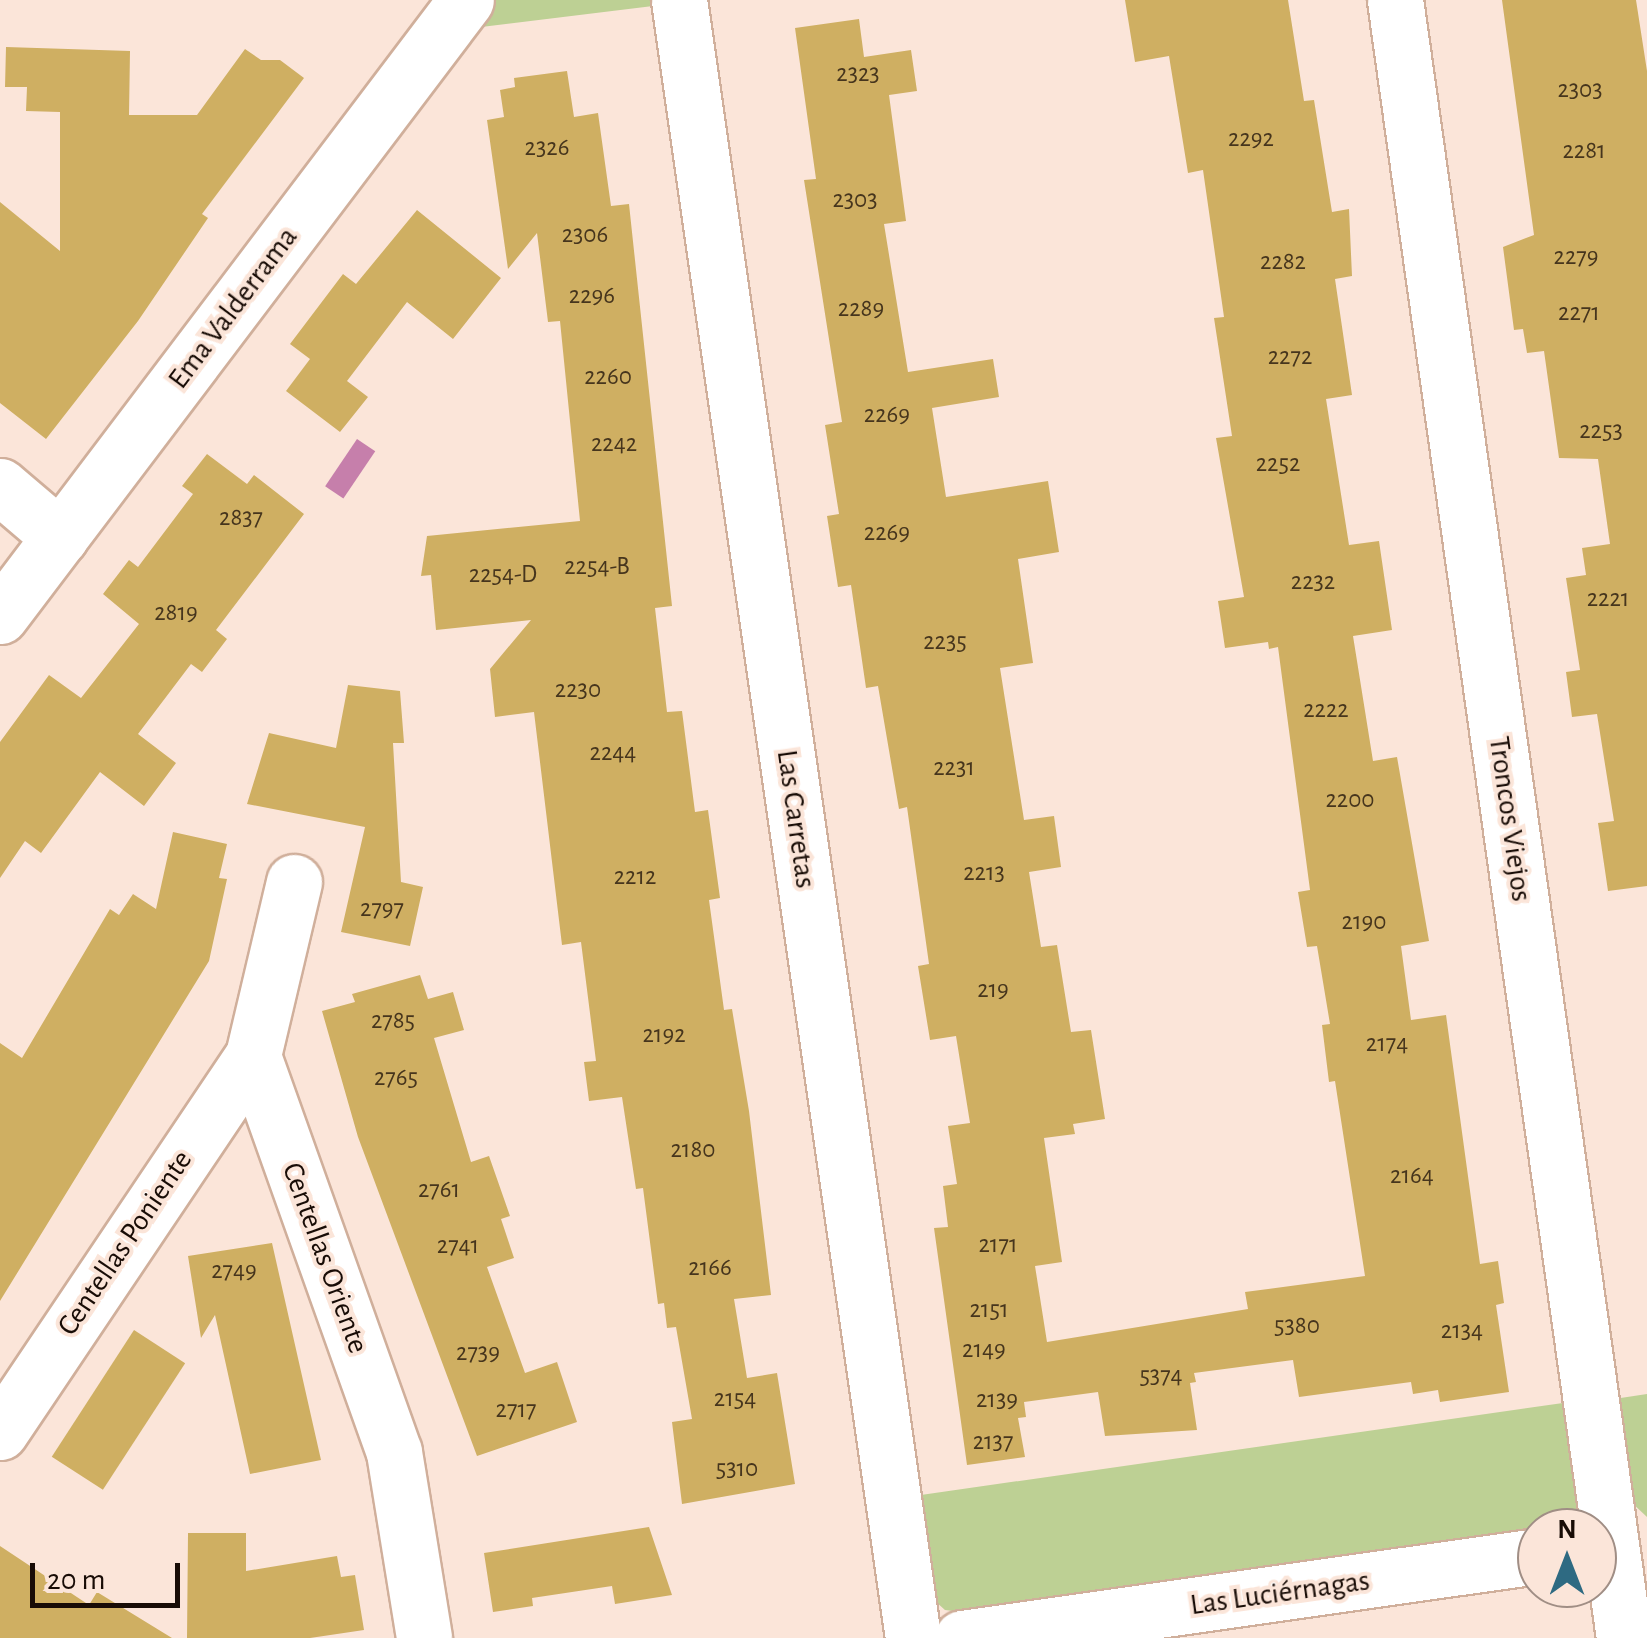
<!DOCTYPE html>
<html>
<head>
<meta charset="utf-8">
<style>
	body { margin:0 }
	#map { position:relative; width:1647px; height:1638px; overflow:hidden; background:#fbe5d9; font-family:"Alegreya Sans",sans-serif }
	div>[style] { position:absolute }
	.green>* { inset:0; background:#bdd094 }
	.water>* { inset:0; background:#c67fab; transform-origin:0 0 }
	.building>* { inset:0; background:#cfaf62; transform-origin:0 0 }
	.roads { filter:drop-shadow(2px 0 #d0af9b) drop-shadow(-2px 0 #d0af9b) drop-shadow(0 2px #d0af9b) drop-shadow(0 -2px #d0af9b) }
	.minor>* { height:55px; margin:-27.5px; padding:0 27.5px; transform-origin:27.5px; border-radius:27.5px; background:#fff }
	span { translate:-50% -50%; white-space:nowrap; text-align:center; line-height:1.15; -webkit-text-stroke:8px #fbe5d9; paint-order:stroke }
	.number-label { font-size:25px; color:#46351d }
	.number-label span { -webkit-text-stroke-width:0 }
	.street-label { font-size:30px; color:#180c06 }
	.north { position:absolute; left:1517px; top:1508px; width:100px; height:100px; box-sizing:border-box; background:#fbe5d9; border:2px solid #a08e85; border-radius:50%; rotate:0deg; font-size:28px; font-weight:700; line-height:40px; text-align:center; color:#180c06 }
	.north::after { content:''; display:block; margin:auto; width:35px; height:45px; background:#2e6a82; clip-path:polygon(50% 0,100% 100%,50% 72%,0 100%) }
	.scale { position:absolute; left:30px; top:1563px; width:150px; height:45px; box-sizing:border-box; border:5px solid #180c06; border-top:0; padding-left:12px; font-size:30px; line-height:35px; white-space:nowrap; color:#180c06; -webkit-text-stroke:8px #fbe5d9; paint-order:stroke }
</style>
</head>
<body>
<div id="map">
	<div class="green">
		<div style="clip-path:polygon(494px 0,653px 0,653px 6px,473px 28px)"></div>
		<div style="clip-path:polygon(1647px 1394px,1647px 1517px,1630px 1501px,1614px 1399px)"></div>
		<div style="clip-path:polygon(1570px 1402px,1579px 1507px,1569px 1523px,1537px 1528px,1537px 1533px,969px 1613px,945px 1610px,935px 1601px,907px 1497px)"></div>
	</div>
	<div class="water">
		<div style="left:357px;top:439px;width:22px;height:57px;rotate:34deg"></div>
	</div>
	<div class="building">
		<div style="clip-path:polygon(1125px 0,1288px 0,1304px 101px,1314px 100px,1332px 212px,1349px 209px,1352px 276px,1335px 279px,1352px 395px,1326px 399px,1349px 545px,1379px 541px,1392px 630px,1353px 636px,1373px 761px,1397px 757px,1429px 941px,1401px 946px,1411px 1020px,1446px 1015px,1480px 1264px,1498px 1261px,1504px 1303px,1496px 1305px,1509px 1392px,1440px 1402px,1438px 1390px,1413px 1394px,1411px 1382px,1299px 1397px,1293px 1360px,1194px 1373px,1196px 1382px,1190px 1383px,1197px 1430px,1105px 1436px,1098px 1392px,1024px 1402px,1026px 1417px,1018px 1418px,1025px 1457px,967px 1465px,934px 1228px,948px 1227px,943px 1186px,957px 1184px,948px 1126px,970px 1123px,956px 1036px,930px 1040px,918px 966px,929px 964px,907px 807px,899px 809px,878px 686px,866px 688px,851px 585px,838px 587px,827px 516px,839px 514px,825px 425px,842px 422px,804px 180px,816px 179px,795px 28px,859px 19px,864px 57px,911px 50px,917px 91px,889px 95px,906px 221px,884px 224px,908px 372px,993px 359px,999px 397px,932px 408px,946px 497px,1048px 481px,1059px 552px,1018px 559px,1033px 663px,1000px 668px,1024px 820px,1054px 816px,1061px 867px,1029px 872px,1041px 947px,1057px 945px,1071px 1032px,1091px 1030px,1105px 1119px,1073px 1124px,1075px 1134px,1044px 1138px,1062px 1262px,1035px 1266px,1047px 1342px,1248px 1309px,1245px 1292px,1365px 1276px,1335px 1081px,1329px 1082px,1322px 1025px,1330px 1024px,1317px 946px,1307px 947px,1298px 892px,1310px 890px,1278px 647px,1269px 649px,1268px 642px,1225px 648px,1218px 601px,1244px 597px,1216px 438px,1232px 436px,1214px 318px,1224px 317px,1203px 170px,1188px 173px,1169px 56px,1135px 62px)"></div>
		<div style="clip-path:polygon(1502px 0,1636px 0,1647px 71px,1647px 886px,1608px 891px,1598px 823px,1614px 821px,1597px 714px,1572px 717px,1566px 672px,1580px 670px,1566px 578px,1586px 575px,1582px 548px,1610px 544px,1598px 459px,1559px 458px,1544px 351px,1527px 353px,1523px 329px,1514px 330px,1503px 247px,1534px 235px)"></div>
		<div style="clip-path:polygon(6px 47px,130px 51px,129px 115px,197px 115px,245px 49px,261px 60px,280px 60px,304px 78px,202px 214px,208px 218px,138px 321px,46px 439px,0 403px,0 202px,60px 251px,60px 112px,26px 111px,27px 87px,5px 87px)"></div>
		<div style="clip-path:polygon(567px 71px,574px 117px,598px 113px,611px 206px,629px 204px,672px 606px,655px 608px,667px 712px,682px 711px,695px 812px,708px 810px,720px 898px,709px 900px,724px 1010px,732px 1009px,749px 1111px,771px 1295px,734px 1299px,747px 1378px,777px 1373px,795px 1484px,682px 1504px,672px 1422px,692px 1419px,676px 1327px,667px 1328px,664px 1303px,658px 1304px,643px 1188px,636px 1189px,622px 1097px,589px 1101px,584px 1062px,596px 1061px,581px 942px,562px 945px,534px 712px,495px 717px,490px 669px,531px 620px,436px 630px,431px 575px,421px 576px,427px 536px,580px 521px,560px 321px,548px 322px,537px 233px,508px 269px,487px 120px,504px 117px,500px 90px,515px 87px,514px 78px)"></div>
		<div style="clip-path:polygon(417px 210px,501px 278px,453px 339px,407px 302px,347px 381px,368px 397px,340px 432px,286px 391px,310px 359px,290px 344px,343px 274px,356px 284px)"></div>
		<div style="clip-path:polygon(207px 454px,247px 484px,254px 475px,304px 514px,216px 630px,227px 639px,202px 672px,191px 664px,138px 734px,176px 763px,144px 806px,100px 772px,41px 853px,25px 841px,0 878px,0 742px,49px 675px,81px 698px,139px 624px,103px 594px,129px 560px,138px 567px,193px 494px,182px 486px)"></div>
		<div style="clip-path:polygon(348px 685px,400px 691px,404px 743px,393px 743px,401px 882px,423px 887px,410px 946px,341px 932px,365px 827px,247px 804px,269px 733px,336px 748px)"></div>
		<div style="clip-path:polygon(173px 832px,227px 844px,219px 878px,227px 879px,209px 961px,0 1301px,0 1043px,22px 1058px,110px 909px,119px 915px,133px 894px,156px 909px)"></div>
		<div style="clip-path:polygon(420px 975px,428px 999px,453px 992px,464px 1030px,434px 1038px,471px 1162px,489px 1156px,510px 1216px,501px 1219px,514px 1258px,487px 1267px,525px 1373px,557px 1362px,577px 1422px,477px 1456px,358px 1137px,322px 1011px,355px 1002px,352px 994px)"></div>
		<div style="clip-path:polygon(272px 1243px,321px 1460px,250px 1474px,215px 1315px,201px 1338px,188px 1256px)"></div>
		<div style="left:134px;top:1330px;width:61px;height:151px;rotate:33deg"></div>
		<div style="clip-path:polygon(649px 1527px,672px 1595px,615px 1604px,612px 1586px,532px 1598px,533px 1606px,493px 1612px,484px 1553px)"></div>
		<div style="clip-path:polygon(188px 1533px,246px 1533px,246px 1571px,337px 1556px,341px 1577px,355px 1575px,364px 1630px,310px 1638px,187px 1638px)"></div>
		<div style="clip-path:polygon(0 1546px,89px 1605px,97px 1592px,172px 1638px,0 1638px)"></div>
	</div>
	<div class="roads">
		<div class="minor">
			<div style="left:679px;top:0;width:1655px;rotate:81.87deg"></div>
			<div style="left:1395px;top:0;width:1654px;rotate:82.04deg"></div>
			<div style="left:0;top:486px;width:79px;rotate:40.4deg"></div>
			<div style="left:0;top:616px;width:772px;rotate:-52.89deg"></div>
			<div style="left:294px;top:882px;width:179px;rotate:103.3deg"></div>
			<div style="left:253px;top:1056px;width:420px;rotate:70.4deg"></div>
			<div style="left:394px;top:1452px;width:188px;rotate:80.8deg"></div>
			<div style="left:0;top:1432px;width:453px;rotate:-56.1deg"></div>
			<div style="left:962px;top:1638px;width:581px;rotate:-8.12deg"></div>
		</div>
	</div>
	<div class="number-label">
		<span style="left:858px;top:74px">2323</span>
		<span style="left:1580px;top:90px">2303</span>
		<span style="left:1251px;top:139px">2292</span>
		<span style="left:547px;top:148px">2326</span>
		<span style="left:1584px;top:151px">2281</span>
		<span style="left:855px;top:200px">2303</span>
		<span style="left:585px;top:235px">2306</span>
		<span style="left:1576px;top:257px">2279</span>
		<span style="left:1283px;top:262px">2282</span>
		<span style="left:592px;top:296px">2296</span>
		<span style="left:861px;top:309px">2289</span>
		<span style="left:1579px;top:313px">2271</span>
		<span style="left:1290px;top:357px">2272</span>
		<span style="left:608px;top:377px">2260</span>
		<span style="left:887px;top:415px">2269</span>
		<span style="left:1601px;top:431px">2253</span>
		<span style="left:614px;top:444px">2242</span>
		<span style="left:1278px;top:464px">2252</span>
		<span style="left:241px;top:518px">2837</span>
		<span style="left:887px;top:533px">2269</span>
		<span style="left:597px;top:567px">2254-B</span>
		<span style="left:503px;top:575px">2254-D</span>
		<span style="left:1313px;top:582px">2232</span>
		<span style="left:1608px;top:599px">2221</span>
		<span style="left:176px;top:613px">2819</span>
		<span style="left:945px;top:642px">2235</span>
		<span style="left:578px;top:690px">2230</span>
		<span style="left:1326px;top:710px">2222</span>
		<span style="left:613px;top:753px">2244</span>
		<span style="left:954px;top:768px">2231</span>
		<span style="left:1350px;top:800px">2200</span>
		<span style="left:984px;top:873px">2213</span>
		<span style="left:635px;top:877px">2212</span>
		<span style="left:382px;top:909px">2797</span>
		<span style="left:1364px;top:922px">2190</span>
		<span style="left:993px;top:990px">219</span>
		<span style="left:393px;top:1021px">2785</span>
		<span style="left:664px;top:1035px">2192</span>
		<span style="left:1387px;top:1044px">2174</span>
		<span style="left:396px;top:1078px">2765</span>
		<span style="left:693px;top:1150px">2180</span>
		<span style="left:1412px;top:1176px">2164</span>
		<span style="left:439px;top:1190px">2761</span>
		<span style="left:998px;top:1245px">2171</span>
		<span style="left:458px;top:1246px">2741</span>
		<span style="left:710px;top:1268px">2166</span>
		<span style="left:234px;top:1271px">2749</span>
		<span style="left:989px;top:1310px">2151</span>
		<span style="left:1297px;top:1326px">5380</span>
		<span style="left:1462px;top:1331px">2134</span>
		<span style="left:984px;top:1350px">2149</span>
		<span style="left:478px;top:1353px">2739</span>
		<span style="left:1161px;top:1376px">5374</span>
		<span style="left:735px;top:1399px">2154</span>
		<span style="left:997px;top:1400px">2139</span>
		<span style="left:516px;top:1410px">2717</span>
		<span style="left:993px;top:1442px">2137</span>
		<span style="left:737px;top:1469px">5310</span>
	</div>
	<div class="street-label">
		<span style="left:233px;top:308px;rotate:-53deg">Ema Valderrama</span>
		<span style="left:796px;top:819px;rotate:82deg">Las Carretas</span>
		<span style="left:1510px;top:819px;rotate:82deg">Troncos Viejos</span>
		<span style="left:125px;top:1243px;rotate:-56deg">Centellas Poniente</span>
		<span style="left:325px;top:1258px;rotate:70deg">Centellas Oriente</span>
		<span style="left:1280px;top:1593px;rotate:-8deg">Las Luciérnagas</span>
	</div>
	<div class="north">N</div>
	<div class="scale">20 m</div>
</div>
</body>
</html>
